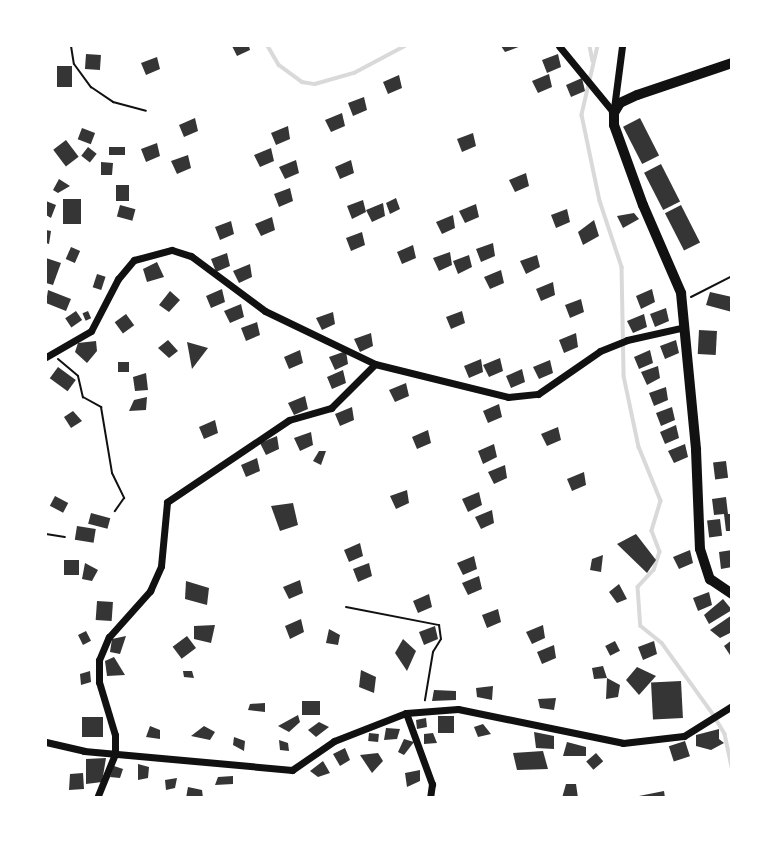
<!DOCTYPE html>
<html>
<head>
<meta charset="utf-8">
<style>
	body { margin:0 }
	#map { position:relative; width:777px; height:843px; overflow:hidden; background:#fff; font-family:Roboto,sans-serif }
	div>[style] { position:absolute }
	.stream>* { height:3.5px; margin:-1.75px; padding:0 1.75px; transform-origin:1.75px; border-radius:1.75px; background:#d9d9d9 }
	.building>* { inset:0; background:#353535; transform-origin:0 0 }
	.path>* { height:2px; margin:-1px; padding:0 1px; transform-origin:1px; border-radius:1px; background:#111 }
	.minor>* { height:7px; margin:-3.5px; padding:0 3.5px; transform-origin:3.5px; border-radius:3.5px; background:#111 }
	.secondary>* { height:10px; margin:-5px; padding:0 5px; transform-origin:5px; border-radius:5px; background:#111 }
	span { translate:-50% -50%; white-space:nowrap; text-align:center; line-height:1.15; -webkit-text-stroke:7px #fff; paint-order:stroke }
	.frame { position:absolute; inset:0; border:47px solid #fff; pointer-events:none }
</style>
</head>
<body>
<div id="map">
	<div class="stream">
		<div style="left:268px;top:46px;width:22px;rotate:60deg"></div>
		<div style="left:279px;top:65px;width:29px;rotate:36deg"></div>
		<div style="left:302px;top:82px;width:13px;rotate:9deg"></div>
		<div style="left:315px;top:84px;width:41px;rotate:-15.8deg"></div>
		<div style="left:354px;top:73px;width:58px;rotate:-27.9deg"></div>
		<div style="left:590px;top:46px;width:15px;rotate:79deg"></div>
		<div style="left:598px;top:46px;width:71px;rotate:103.1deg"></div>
		<div style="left:582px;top:115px;width:88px;rotate:78.2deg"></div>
		<div style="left:600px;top:201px;width:70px;rotate:71.6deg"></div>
		<div style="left:622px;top:267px;width:109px;rotate:88.9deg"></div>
		<div style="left:624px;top:376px;width:73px;rotate:78.1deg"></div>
		<div style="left:639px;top:447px;width:58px;rotate:67.8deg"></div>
		<div style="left:661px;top:501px;width:31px;rotate:107deg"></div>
		<div style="left:652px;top:531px;width:22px;rotate:69deg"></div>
		<div style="left:660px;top:552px;width:19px;rotate:108deg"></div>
		<div style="left:654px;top:570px;width:23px;rotate:133deg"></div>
		<div style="left:638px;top:587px;width:39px;rotate:86deg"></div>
		<div style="left:641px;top:626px;width:27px;rotate:39deg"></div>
		<div style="left:662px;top:643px;width:87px;rotate:54.3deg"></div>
		<div style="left:713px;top:714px;width:23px;rotate:59deg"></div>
		<div style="left:725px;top:734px;width:35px;rotate:78deg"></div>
	</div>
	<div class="building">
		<div style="clip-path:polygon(232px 46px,249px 46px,250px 50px,237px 56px)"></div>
		<div style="clip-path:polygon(501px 46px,521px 46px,505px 52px)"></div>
		<div style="left:86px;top:54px;width:15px;height:15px;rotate:4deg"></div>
		<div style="clip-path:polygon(558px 54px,561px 67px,547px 73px,542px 60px)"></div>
		<div style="clip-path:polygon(157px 57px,160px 69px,146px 75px,141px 63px)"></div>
		<div style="left:57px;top:66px;width:15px;height:21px"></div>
		<div style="clip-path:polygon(549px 74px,552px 87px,538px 93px,532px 81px)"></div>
		<div style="clip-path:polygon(399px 75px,402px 88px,388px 94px,383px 82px)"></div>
		<div style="clip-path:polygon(582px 78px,585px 91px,571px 97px,566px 85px)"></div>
		<div style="clip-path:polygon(364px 97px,367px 110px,353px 116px,348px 103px)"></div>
		<div style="clip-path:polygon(342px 113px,345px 126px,331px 132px,325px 120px)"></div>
		<div style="clip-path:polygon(195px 118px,198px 131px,184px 137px,179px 125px)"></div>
		<div style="left:640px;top:118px;width:42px;height:19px;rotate:63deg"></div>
		<div style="clip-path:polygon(288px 126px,290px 139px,276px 145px,271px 133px)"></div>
		<div style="left:82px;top:128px;width:14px;height:12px;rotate:21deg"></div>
		<div style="clip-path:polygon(473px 133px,476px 146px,462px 152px,457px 139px)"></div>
		<div style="left:66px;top:140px;width:21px;height:16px;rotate:53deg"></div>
		<div style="clip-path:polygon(157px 143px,160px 156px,146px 162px,141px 149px)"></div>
		<div style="left:88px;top:147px;width:11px;height:11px;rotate:38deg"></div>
		<div style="left:109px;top:147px;width:16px;height:8px"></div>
		<div style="clip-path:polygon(271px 148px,274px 161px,260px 167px,254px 155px)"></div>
		<div style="clip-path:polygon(188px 155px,191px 168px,177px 174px,171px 161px)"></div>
		<div style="clip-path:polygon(296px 160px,299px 173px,285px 179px,279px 167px)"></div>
		<div style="clip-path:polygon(351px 160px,354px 173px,340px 179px,335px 167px)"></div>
		<div style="clip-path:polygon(101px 162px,113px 163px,112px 175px,101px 175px)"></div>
		<div style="left:661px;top:164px;width:42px;height:19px;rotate:63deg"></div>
		<div style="clip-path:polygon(526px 173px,529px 186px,515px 192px,509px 180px)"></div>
		<div style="clip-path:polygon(59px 179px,70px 186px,58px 193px,53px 190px)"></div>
		<div style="left:116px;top:185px;width:13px;height:16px"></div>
		<div style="clip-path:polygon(290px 188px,293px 201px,279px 207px,274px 194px)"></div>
		<div style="clip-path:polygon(396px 198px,400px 209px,390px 214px,386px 203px)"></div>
		<div style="left:63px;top:199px;width:18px;height:25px"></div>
		<div style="clip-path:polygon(363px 200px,366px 212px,352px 219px,347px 206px)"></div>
		<div style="clip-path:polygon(46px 201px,56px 205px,51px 218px,46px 215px)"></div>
		<div style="clip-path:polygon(383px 203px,385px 216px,372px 222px,366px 210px)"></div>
		<div style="clip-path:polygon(476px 204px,479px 217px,465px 223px,459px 211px)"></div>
		<div style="left:120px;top:205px;width:16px;height:12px;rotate:15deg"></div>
		<div style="left:681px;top:205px;width:42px;height:18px;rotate:63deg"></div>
		<div style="clip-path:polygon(567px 209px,570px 222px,556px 228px,551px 215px)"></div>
		<div style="clip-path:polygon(634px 213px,639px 219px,623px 228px,617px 216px)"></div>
		<div style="clip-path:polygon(453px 215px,455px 228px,442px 234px,436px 222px)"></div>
		<div style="clip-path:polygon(272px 217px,275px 230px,261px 236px,255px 224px)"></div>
		<div style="clip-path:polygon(594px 220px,599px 236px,583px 245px,578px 232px)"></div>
		<div style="clip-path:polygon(231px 221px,234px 234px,220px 240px,215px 227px)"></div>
		<div style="clip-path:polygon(46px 230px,51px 231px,49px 244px,46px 243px)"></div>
		<div style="clip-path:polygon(362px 232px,365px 245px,351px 251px,346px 238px)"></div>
		<div style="clip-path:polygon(493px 243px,495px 256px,481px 262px,476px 249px)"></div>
		<div style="clip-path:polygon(413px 245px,416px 258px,402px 264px,397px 252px)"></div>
		<div style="left:71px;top:247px;width:10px;height:13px;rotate:24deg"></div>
		<div style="clip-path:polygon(450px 252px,452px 265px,439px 271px,433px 258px)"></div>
		<div style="clip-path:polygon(227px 253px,230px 266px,216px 272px,211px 259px)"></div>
		<div style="clip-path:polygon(469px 255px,472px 267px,458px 274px,453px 261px)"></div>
		<div style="clip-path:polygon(537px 255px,540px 267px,526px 274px,520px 261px)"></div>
		<div style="clip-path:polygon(46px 258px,61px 263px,53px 285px,46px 283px)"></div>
		<div style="clip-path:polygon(157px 262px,164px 277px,147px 282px,143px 269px)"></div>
		<div style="clip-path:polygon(250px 264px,252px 277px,239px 283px,233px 271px)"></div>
		<div style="clip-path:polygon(501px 270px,504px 283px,490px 289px,484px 277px)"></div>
		<div style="left:97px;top:274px;width:9px;height:14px;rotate:18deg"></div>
		<div style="clip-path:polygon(553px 282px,555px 295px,541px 301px,536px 289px)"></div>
		<div style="clip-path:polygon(222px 289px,225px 302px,211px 308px,206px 296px)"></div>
		<div style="clip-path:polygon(652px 289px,655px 302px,641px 309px,636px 296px)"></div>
		<div style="clip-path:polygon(48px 290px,71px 299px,66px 311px,46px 303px)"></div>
		<div style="clip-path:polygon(170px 291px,180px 300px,169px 312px,159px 305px)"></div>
		<div style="clip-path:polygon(710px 292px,732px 297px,732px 312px,706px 305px)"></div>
		<div style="clip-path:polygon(581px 299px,584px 312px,570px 318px,565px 305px)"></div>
		<div style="clip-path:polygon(241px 304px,244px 317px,230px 323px,224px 311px)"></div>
		<div style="clip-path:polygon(666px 308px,669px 321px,655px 327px,650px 314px)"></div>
		<div style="left:76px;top:311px;width:11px;height:13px;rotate:56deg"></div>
		<div style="left:88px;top:311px;width:8px;height:6px;rotate:67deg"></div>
		<div style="clip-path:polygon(462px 311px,465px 323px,451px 329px,446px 317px)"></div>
		<div style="clip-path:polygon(333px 312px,335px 324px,322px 330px,316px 318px)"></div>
		<div style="left:126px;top:314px;width:14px;height:14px;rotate:54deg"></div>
		<div style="clip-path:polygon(644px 314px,647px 327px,633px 333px,627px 321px)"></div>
		<div style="clip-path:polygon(257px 322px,260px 335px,246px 341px,241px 328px)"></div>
		<div style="left:699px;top:330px;width:18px;height:24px;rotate:3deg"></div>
		<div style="clip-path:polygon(371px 333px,373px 346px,360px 352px,354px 339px)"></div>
		<div style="clip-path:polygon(576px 333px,578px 347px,564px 353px,559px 340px)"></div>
		<div style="clip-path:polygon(168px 340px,178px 351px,169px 358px,158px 348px)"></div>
		<div style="clip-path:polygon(676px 340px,679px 353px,665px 359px,660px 346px)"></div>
		<div style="clip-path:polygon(96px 341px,97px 351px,87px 363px,75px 352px,78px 343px)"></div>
		<div style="clip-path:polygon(187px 342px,208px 348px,192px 369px)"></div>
		<div style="clip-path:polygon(300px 350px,303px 363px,289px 369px,284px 357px)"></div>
		<div style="clip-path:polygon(650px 350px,653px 363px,639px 369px,634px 357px)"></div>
		<div style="clip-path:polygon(346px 351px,348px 364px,335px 370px,329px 357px)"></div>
		<div style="clip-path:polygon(500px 358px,503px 371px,489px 377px,483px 365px)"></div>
		<div style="clip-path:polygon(481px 359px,483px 372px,469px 378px,464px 366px)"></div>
		<div style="clip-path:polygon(550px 360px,553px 373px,539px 379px,533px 367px)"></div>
		<div style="left:118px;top:362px;width:11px;height:10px"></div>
		<div style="clip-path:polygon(658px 366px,660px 378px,647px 385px,641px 372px)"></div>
		<div style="left:58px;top:367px;width:22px;height:14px;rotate:36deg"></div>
		<div style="clip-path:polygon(522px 369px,525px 382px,511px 388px,506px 376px)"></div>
		<div style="clip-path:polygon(343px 370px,346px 383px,332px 389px,327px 377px)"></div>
		<div style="clip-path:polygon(146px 373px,148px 390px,135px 391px,133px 377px)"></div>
		<div style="clip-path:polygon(406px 383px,409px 396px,395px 402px,389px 390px)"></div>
		<div style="clip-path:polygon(666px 387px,668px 400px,654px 406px,649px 393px)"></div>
		<div style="clip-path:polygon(305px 396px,308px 409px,294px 415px,288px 403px)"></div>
		<div style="clip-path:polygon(147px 397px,146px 410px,129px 411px,134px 400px)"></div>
		<div style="clip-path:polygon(499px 404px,502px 417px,488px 423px,483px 411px)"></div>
		<div style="clip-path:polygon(352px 407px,354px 420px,340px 426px,335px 414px)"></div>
		<div style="clip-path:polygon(672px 407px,675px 420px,661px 426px,656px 413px)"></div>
		<div style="clip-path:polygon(73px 411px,82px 421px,71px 428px,64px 417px)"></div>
		<div style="clip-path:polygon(215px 420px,218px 433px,204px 439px,199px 427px)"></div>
		<div style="clip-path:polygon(676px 425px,679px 438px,665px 444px,660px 432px)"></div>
		<div style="clip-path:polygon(558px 427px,561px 440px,547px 446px,541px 434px)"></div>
		<div style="clip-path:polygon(428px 430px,431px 443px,417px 449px,412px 437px)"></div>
		<div style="clip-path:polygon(311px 432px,313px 445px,300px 451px,294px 438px)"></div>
		<div style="clip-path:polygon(277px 436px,279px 449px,266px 455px,260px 443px)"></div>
		<div style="clip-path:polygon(494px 444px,497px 457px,483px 464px,478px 451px)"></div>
		<div style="clip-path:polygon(685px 444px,688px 457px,674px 463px,668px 451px)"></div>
		<div style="clip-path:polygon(319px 451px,326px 451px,321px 465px,313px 461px)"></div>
		<div style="clip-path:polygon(257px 458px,260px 471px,246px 477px,241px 465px)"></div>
		<div style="left:726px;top:461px;width:17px;height:13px;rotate:83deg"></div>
		<div style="clip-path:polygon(505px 465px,507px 478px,494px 484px,488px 472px)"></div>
		<div style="clip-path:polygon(584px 472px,586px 485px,572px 491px,567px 479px)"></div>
		<div style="clip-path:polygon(407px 490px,409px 503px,396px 509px,390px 496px)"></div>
		<div style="clip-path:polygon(479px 492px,482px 505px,468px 512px,462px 499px)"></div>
		<div style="left:55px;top:496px;width:15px;height:11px;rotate:28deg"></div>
		<div style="clip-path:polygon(726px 497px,728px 514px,732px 514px,732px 531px,726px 531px,724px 514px,714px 515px,712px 499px)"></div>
		<div style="clip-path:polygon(293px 503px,298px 525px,280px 531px,271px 506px)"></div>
		<div style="clip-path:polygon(492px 510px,494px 523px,481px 529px,475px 517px)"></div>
		<div style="left:91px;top:513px;width:20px;height:11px;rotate:15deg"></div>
		<div style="left:720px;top:519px;width:17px;height:13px;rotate:83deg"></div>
		<div style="left:77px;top:526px;width:19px;height:14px;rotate:9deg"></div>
		<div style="clip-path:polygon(636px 534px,656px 560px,647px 573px,617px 544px)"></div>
		<div style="clip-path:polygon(360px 543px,363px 556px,349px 562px,344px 550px)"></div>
		<div style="clip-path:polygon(690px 550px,693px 563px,679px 569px,673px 557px)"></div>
		<div style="clip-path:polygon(732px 550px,732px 567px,721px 569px,719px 552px)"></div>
		<div style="clip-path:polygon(603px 555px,601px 572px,590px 570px,592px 559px)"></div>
		<div style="clip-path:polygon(474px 556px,477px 569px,463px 575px,457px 563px)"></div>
		<div style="left:64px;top:560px;width:15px;height:15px"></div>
		<div style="clip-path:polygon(85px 563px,98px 570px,92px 581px,82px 579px)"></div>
		<div style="clip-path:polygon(369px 563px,372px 576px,358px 582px,353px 569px)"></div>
		<div style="clip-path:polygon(479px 576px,482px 589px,468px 595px,462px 583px)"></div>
		<div style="clip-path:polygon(300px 580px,303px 593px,289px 599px,283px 587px)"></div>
		<div style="clip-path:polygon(186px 581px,209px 588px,207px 605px,185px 599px)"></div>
		<div style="clip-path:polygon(619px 584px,627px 599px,617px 603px,609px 592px)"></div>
		<div style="clip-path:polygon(709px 592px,712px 605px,698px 611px,693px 598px)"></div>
		<div style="clip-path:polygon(429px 594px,432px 607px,418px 613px,413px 601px)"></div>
		<div style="clip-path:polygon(723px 599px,732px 610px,709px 624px,704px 615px)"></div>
		<div style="left:97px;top:601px;width:16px;height:19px;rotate:4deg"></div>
		<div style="clip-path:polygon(498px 609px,501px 622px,487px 628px,482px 615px)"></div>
		<div style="clip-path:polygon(732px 615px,732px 632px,720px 638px,710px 630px)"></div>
		<div style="clip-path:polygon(301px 619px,304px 632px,290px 639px,285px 626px)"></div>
		<div style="clip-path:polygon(215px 625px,211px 643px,194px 639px,194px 626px)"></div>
		<div style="clip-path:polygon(543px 625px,545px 638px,532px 644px,526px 632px)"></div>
		<div style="clip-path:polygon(435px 626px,438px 639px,424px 645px,419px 632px)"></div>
		<div style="clip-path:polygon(329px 629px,340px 635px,338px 645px,326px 643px)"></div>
		<div style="left:86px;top:631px;width:11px;height:9px;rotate:63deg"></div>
		<div style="clip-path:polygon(126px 636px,120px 654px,110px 652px,112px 639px)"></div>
		<div style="left:187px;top:636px;width:15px;height:18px;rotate:53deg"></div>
		<div style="clip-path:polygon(403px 639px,416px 651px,407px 671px,395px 653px)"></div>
		<div style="clip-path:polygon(732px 640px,732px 658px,724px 646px)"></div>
		<div style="left:615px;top:641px;width:11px;height:11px;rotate:63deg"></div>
		<div style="clip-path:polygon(654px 641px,657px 654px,643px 660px,638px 647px)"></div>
		<div style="clip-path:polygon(554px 645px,556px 658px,542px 664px,537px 652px)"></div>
		<div style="clip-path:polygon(114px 657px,125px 675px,107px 676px,105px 661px)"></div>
		<div style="clip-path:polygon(603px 666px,607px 678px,620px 685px,618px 697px,606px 699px,607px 678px,594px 679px,592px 668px)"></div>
		<div style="clip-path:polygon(637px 667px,656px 676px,639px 695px,626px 680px)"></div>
		<div style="clip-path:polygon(361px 670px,376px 677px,374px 693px,359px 687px)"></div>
		<div style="clip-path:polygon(90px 671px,91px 682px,81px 685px,80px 674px)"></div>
		<div style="clip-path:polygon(183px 671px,192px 671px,194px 678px,184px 677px)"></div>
		<div style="left:681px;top:681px;width:37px;height:30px;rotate:87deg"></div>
		<div style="clip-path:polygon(493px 686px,492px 700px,477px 697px,476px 688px)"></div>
		<div style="clip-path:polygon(434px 690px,456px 691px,456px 700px,432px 701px)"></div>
		<div style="clip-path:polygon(556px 698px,554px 710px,540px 708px,538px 699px)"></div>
		<div style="left:302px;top:701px;width:18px;height:14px"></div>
		<div style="clip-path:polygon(265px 703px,265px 712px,248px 710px,250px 704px)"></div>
		<div style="clip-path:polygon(298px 715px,300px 722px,289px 732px,278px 726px)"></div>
		<div style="left:438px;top:716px;width:16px;height:17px"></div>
		<div style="left:103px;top:717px;width:20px;height:21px;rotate:90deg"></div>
		<div style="clip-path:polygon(426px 718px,427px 727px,417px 729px,416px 720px)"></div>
		<div style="clip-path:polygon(319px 722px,329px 727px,316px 737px,308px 730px)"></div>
		<div style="clip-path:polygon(483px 724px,491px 734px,478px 737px,474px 727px)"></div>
		<div style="clip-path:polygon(150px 726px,160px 730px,160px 739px,146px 737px)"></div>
		<div style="clip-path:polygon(204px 726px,215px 732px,210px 740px,191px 736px)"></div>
		<div style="clip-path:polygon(386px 728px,400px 729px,397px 739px,384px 740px)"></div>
		<div style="clip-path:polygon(719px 729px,719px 739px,724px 743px,711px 750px,696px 746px,696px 735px)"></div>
		<div style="clip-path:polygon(534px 732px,554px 736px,554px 749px,536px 748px)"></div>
		<div style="left:369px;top:733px;width:10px;height:8px;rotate:6deg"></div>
		<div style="clip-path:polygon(433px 733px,437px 743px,424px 744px,424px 734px)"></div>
		<div style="clip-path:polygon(234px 737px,245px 741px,244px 751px,233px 745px)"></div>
		<div style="clip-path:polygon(404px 739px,414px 742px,404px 755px,398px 752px)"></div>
		<div style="clip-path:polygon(279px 740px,288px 743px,289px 751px,280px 750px)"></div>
		<div style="left:685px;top:741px;width:16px;height:17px;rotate:72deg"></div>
		<div style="clip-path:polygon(567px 742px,586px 747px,586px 756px,563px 756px)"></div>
		<div style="clip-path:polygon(345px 748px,350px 760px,340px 766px,333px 754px)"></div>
		<div style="clip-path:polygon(543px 751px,548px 769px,517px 770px,513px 753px)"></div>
		<div style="clip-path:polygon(378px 753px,383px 761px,372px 773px,360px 755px)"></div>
		<div style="left:596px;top:753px;width:11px;height:13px;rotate:49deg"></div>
		<div style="clip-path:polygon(106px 758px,102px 782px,86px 784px,86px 759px)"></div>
		<div style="clip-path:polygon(323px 761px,330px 773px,318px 777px,310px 771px)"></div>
		<div style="clip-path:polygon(138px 764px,149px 767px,148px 778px,138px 780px)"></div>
		<div style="clip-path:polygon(114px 766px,123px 769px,120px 778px,110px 777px)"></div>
		<div style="clip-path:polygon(420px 770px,420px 781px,407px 787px,405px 773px)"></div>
		<div style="clip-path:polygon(83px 773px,84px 789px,69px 790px,70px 774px)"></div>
		<div style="clip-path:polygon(233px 776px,233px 784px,215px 785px,218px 777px)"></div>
		<div style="clip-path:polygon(177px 778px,175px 788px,166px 790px,165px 780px)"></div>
		<div style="clip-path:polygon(566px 784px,576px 784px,578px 798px,562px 798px)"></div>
		<div style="clip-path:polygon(188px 787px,202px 790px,203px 798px,186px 798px)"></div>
		<div style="clip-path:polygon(664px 791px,665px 798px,639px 798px,639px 796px)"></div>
	</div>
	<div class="path">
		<div style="left:71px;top:46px;width:18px;rotate:81deg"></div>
		<div style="left:74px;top:64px;width:29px;rotate:54deg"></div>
		<div style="left:91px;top:87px;width:27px;rotate:34deg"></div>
		<div style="left:113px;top:102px;width:34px;rotate:15deg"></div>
		<div style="left:691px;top:297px;width:46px;rotate:-27.1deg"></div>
		<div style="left:58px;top:359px;width:26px;rotate:40deg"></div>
		<div style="left:78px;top:376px;width:22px;rotate:77deg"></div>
		<div style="left:83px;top:397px;width:21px;rotate:29deg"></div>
		<div style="left:101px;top:407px;width:67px;rotate:80.5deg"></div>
		<div style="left:112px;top:473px;width:28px;rotate:64deg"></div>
		<div style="left:124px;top:498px;width:16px;rotate:125deg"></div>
		<div style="left:46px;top:534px;width:19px;rotate:9deg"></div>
		<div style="left:346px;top:607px;width:95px;rotate:11deg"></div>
		<div style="left:439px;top:625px;width:14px;rotate:82deg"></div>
		<div style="left:441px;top:639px;width:15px;rotate:122deg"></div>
		<div style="left:433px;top:652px;width:49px;rotate:99.5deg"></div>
	</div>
	<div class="minor">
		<div style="left:559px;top:46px;width:87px;rotate:50.6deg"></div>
		<div style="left:614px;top:108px;width:63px;rotate:-82.6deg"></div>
		<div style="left:46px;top:357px;width:52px;rotate:-30deg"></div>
		<div style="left:91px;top:331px;width:59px;rotate:-62.6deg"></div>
		<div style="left:118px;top:279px;width:25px;rotate:-50deg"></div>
		<div style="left:134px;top:260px;width:39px;rotate:-15deg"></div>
		<div style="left:172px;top:250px;width:20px;rotate:18deg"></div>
		<div style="left:191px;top:256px;width:92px;rotate:36.6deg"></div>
		<div style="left:265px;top:311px;width:122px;rotate:25.7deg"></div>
		<div style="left:375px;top:364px;width:137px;rotate:13.9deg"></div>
		<div style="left:508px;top:397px;width:30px;rotate:-6deg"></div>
		<div style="left:538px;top:394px;width:75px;rotate:-34.7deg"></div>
		<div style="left:600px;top:351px;width:29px;rotate:-22deg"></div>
		<div style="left:627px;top:340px;width:59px;rotate:-12.6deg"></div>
		<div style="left:406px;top:713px;width:76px;rotate:69.9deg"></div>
		<div style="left:432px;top:784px;width:14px;rotate:98deg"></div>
		<div style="left:46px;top:742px;width:39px;rotate:13deg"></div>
		<div style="left:84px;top:751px;width:209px;rotate:5.2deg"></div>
		<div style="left:292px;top:770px;width:51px;rotate:-34.6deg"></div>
		<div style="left:334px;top:741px;width:77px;rotate:-21.3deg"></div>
		<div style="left:406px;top:713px;width:52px;rotate:-4.4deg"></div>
		<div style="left:458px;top:709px;width:168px;rotate:11.6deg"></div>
		<div style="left:623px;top:743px;width:61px;rotate:-6.5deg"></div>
		<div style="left:684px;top:736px;width:57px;rotate:-32deg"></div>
		<div style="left:97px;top:798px;width:48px;rotate:-67.8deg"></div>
		<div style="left:115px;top:754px;width:19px;rotate:-90deg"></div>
		<div style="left:115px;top:735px;width:55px;rotate:-106.8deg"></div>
		<div style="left:99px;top:682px;width:22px;rotate:-90deg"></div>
		<div style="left:99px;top:660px;width:25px;rotate:-67deg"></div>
		<div style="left:109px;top:637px;width:62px;rotate:-48.3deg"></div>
		<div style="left:150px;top:591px;width:27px;rotate:-66deg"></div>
		<div style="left:161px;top:566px;width:64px;rotate:-84.6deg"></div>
		<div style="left:167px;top:502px;width:147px;rotate:-33.9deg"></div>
		<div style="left:289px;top:420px;width:44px;rotate:-15.9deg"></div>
		<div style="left:331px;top:408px;width:62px;rotate:-45deg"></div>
	</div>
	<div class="secondary">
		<div style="left:732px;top:63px;width:100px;rotate:161.4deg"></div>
		<div style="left:637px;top:95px;width:19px;rotate:155deg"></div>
		<div style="left:620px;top:103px;width:12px;rotate:121deg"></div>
		<div style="left:614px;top:113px;width:12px;rotate:90deg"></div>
		<div style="left:614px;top:125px;width:85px;rotate:70.1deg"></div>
		<div style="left:643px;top:205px;width:96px;rotate:66.6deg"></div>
		<div style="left:681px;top:293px;width:158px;rotate:84.5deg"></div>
		<div style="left:696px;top:450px;width:99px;rotate:87.7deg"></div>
		<div style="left:700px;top:549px;width:32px;rotate:72deg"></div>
		<div style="left:710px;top:579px;width:27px;rotate:34deg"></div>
	</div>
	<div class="frame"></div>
</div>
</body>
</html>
